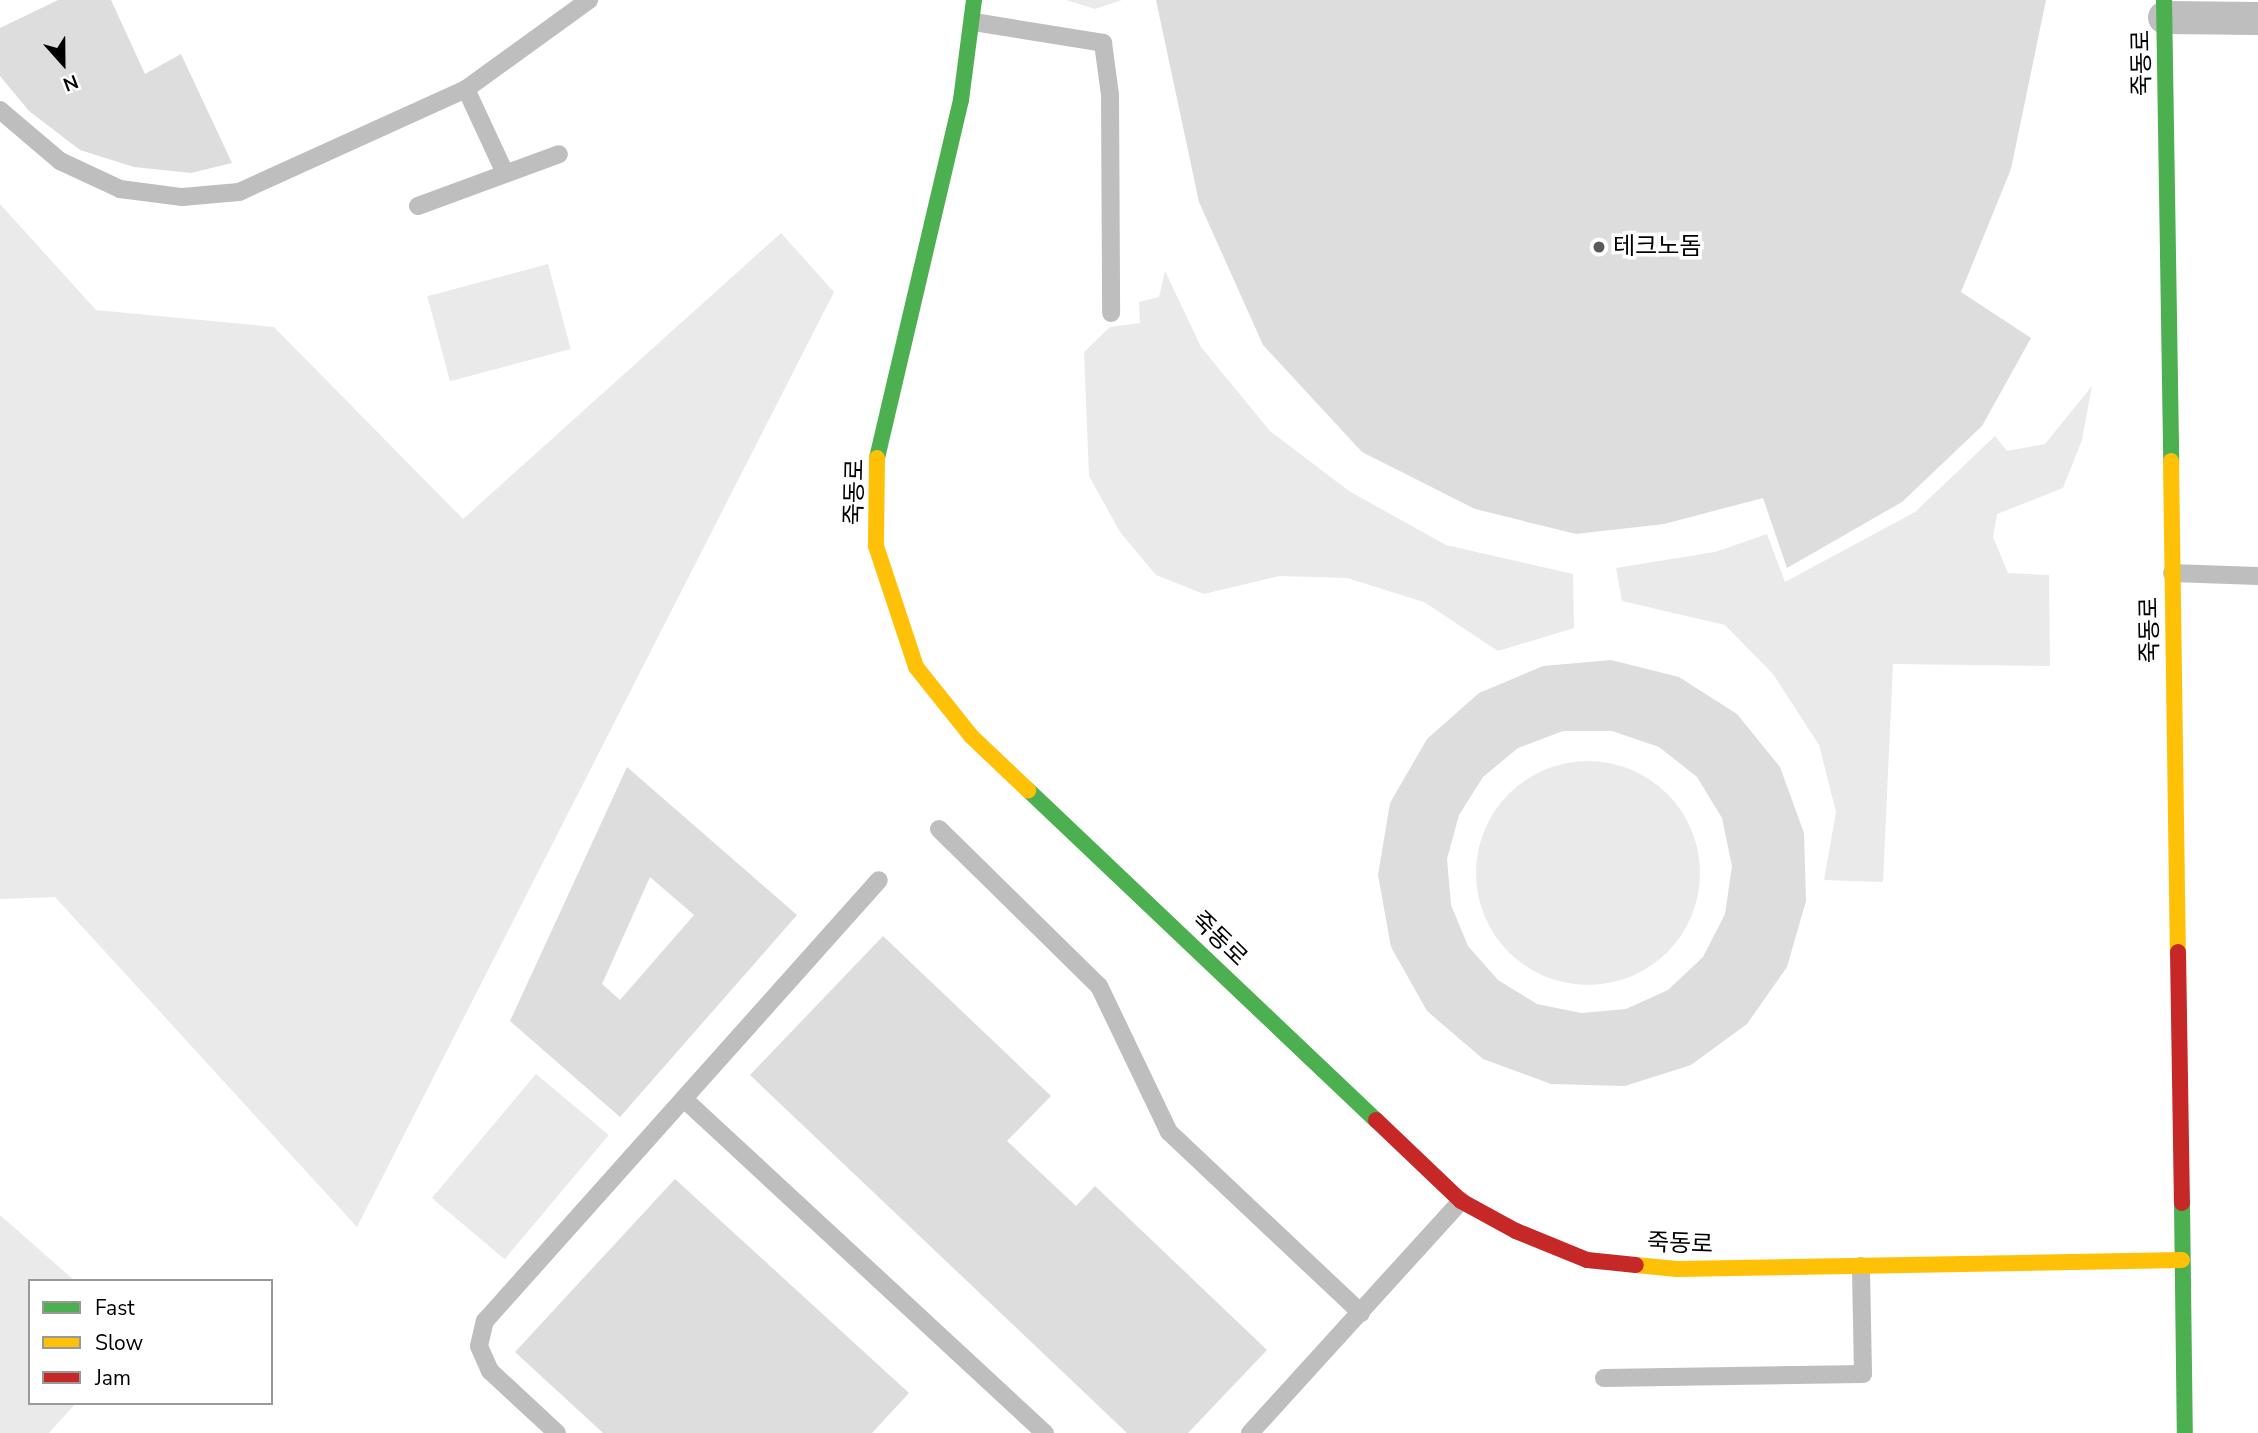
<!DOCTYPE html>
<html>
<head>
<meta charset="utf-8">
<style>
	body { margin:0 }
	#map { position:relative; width:2258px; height:1433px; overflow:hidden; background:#fff; font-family:"Nunito Sans","Noto Sans KR",sans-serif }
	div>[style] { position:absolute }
	.green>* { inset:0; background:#eaeaea; transform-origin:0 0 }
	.round { border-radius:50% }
	.building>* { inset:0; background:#ddd }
	.lane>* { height:18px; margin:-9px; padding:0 9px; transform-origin:9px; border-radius:9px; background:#bebebe }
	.street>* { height:33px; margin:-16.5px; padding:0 16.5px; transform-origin:16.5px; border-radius:16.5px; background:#bebebe }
	.fast>* { height:16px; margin:-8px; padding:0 8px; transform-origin:8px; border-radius:8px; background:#4caf50 }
	.slow>* { height:16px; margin:-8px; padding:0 8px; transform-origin:8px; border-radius:8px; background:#ffc107 }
	.jam>* { height:16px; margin:-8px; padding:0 8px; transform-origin:8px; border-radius:8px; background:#c62828 }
	.dots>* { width:19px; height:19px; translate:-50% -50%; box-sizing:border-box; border:4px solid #fff; border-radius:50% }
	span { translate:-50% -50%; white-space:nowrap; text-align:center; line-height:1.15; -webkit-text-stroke:7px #fff; paint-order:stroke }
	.street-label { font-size:24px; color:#000 }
	.poi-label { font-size:24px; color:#000 }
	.left { translate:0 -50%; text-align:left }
	.legend { position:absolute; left:28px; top:1279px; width:245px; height:126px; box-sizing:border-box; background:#fff; border:2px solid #999; margin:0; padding:9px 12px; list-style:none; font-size:21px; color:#000 }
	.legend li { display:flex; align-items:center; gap:14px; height:35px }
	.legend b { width:35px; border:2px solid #999 }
	.north { position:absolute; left:28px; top:28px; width:70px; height:70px; -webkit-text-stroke:5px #fff; paint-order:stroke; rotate:159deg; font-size:19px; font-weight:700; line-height:28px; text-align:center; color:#000 }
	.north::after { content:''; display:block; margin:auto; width:24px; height:32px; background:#000; clip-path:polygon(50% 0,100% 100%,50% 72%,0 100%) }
</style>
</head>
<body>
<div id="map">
	<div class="green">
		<div style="clip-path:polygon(1066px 0,1122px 0,1095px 9px)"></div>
		<div style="clip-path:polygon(0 204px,96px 310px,274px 327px,463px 519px,781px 233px,834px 292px,357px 1227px,55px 897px,0 899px)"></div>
		<div style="left:548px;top:264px;width:88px;height:125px;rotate:75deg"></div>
		<div style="clip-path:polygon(1165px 271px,1201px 347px,1270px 431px,1349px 491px,1446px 545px,1573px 574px,1574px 628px,1498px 651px,1424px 602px,1347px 578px,1279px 576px,1204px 594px,1156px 575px,1120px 532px,1089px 476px,1084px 352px,1110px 327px,1140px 323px,1139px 302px,1159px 297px)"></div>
		<div style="clip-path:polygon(2092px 386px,2082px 440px,2063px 488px,1997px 514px,1993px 537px,2008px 573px,2049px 575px,2050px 666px,1893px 664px,1883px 882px,1824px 880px,1836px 812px,1819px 745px,1773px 674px,1725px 625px,1622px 601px,1616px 568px,1715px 552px,1767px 534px,1785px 582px,1915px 512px,1995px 436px,2007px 451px,2045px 444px)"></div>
		<div class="round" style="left:1476px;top:761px;width:224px;height:224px"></div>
		<div style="left:536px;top:1074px;width:95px;height:162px;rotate:40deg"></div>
		<div style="clip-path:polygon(0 1215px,75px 1281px,30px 1281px,30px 1403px,76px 1403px,49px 1433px,0 1433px)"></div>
	</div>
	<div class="building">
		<div style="clip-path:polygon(58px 0,111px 0,145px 74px,181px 54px,232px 163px,191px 173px,134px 167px,80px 150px,29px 111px,0 76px,0 28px)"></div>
		<div style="clip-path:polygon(1156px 0,2046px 0,2011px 169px,1961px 292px,2031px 338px,1982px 426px,1902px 502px,1787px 568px,1763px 498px,1664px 524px,1576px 534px,1475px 509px,1362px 452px,1263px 345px,1199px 202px)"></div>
		<div style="clip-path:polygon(evenodd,1611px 660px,1679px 677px,1737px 714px,1780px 767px,1804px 833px,1806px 901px,1787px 967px,1747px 1024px,1691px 1065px,1625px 1086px,1551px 1084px,1483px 1059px,1427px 1011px,1391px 947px,1378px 875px,1390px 803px,1427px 739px,1479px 693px,1543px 666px,1611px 660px,1563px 731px,1612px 731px,1659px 747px,1697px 777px,1722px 818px,1732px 866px,1725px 914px,1703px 957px,1668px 990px,1626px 1009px,1581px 1013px,1537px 1004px,1498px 980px,1468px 946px,1451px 905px,1447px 859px,1459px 815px,1483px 777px,1518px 748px,1563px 731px)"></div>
		<div style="clip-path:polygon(evenodd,627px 767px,797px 915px,620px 1117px,510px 1021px,627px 767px,650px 877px,694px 915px,620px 1000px,602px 984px,650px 877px)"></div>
		<div style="clip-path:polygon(883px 936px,1051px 1096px,1007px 1141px,1076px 1206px,1095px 1186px,1267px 1350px,1188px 1433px,1127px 1433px,750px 1075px)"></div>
		<div style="clip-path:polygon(675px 1179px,909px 1393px,872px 1433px,603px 1433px,515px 1352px)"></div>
	</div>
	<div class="lane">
		<div style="left:974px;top:22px;width:131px;rotate:9.2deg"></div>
		<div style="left:1103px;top:43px;width:52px;rotate:82.3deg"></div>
		<div style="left:1110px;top:95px;width:218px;rotate:89.7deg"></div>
		<div style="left:466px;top:89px;width:93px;rotate:65.1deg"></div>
		<div style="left:0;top:110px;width:79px;rotate:40.4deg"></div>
		<div style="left:60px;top:161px;width:66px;rotate:25deg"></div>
		<div style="left:120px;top:189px;width:63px;rotate:7.4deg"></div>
		<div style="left:182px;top:197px;width:57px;rotate:-5deg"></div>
		<div style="left:239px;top:192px;width:249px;rotate:-24.4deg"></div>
		<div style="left:466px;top:89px;width:152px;rotate:-35.9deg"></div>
		<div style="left:418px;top:206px;width:150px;rotate:-20.2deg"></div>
		<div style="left:2172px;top:573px;width:86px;rotate:2deg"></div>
		<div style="left:939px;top:829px;width:224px;rotate:44.5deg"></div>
		<div style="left:1099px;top:986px;width:162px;rotate:64.4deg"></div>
		<div style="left:1169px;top:1132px;width:264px;rotate:43.3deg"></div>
		<div style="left:684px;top:1099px;width:492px;rotate:42.8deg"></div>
		<div style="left:1604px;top:1378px;width:259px;rotate:-0.9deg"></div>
		<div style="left:1863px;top:1374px;width:108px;rotate:-91.1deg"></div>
		<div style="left:557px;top:1433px;width:91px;rotate:-137.2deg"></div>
		<div style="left:490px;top:1371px;width:27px;rotate:-114deg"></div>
		<div style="left:479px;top:1346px;width:26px;rotate:-77deg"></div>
		<div style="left:485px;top:1321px;width:591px;rotate:-48.22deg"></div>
		<div style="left:1250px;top:1433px;width:314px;rotate:-47.7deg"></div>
	</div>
	<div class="street">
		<div style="left:2164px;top:17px;width:94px;rotate:0.6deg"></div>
	</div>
	<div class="fast">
		<div style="left:2164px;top:0;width:461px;rotate:89.1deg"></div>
		<div style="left:877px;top:458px;width:368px;rotate:-76.8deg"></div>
		<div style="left:961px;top:100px;width:101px;rotate:-82.6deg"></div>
		<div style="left:1028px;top:790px;width:480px;rotate:43.5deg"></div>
		<div style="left:2182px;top:1203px;width:230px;rotate:89.3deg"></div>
	</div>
	<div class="slow">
		<div style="left:877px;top:458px;width:88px;rotate:90.7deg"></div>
		<div style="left:876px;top:546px;width:127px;rotate:71.7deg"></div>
		<div style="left:916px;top:667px;width:88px;rotate:51.4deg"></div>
		<div style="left:971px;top:736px;width:79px;rotate:43.5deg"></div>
		<div style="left:2171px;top:461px;width:491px;rotate:89.2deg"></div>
		<div style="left:1636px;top:1265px;width:41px;rotate:5.6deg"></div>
		<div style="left:1677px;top:1269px;width:505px;rotate:-1.02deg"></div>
	</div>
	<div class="jam">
		<div style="left:2178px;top:952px;width:251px;rotate:89.1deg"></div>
		<div style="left:1376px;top:1120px;width:117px;rotate:43.6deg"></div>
		<div style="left:1461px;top:1201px;width:63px;rotate:28.6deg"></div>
		<div style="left:1516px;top:1231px;width:77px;rotate:22.2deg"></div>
		<div style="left:1587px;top:1260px;width:49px;rotate:5.8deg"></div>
	</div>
	<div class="dots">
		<div style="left:1599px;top:247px;background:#595959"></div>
	</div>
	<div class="street-label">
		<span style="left:2142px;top:63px;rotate:-91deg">죽동로</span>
		<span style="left:855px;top:492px;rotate:-89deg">죽동로</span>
		<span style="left:2150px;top:630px;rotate:-91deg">죽동로</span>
		<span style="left:1219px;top:939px;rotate:44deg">죽동로</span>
		<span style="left:1680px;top:1244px;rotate:2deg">죽동로</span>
	</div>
	<div class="poi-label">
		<span class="left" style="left:1613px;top:247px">테크노돔</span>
	</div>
	<ul class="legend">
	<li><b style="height:9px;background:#4caf50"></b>Fast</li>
	<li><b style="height:9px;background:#ffc107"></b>Slow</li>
	<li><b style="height:9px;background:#c62828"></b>Jam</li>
	</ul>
	<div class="north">N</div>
</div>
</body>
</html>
